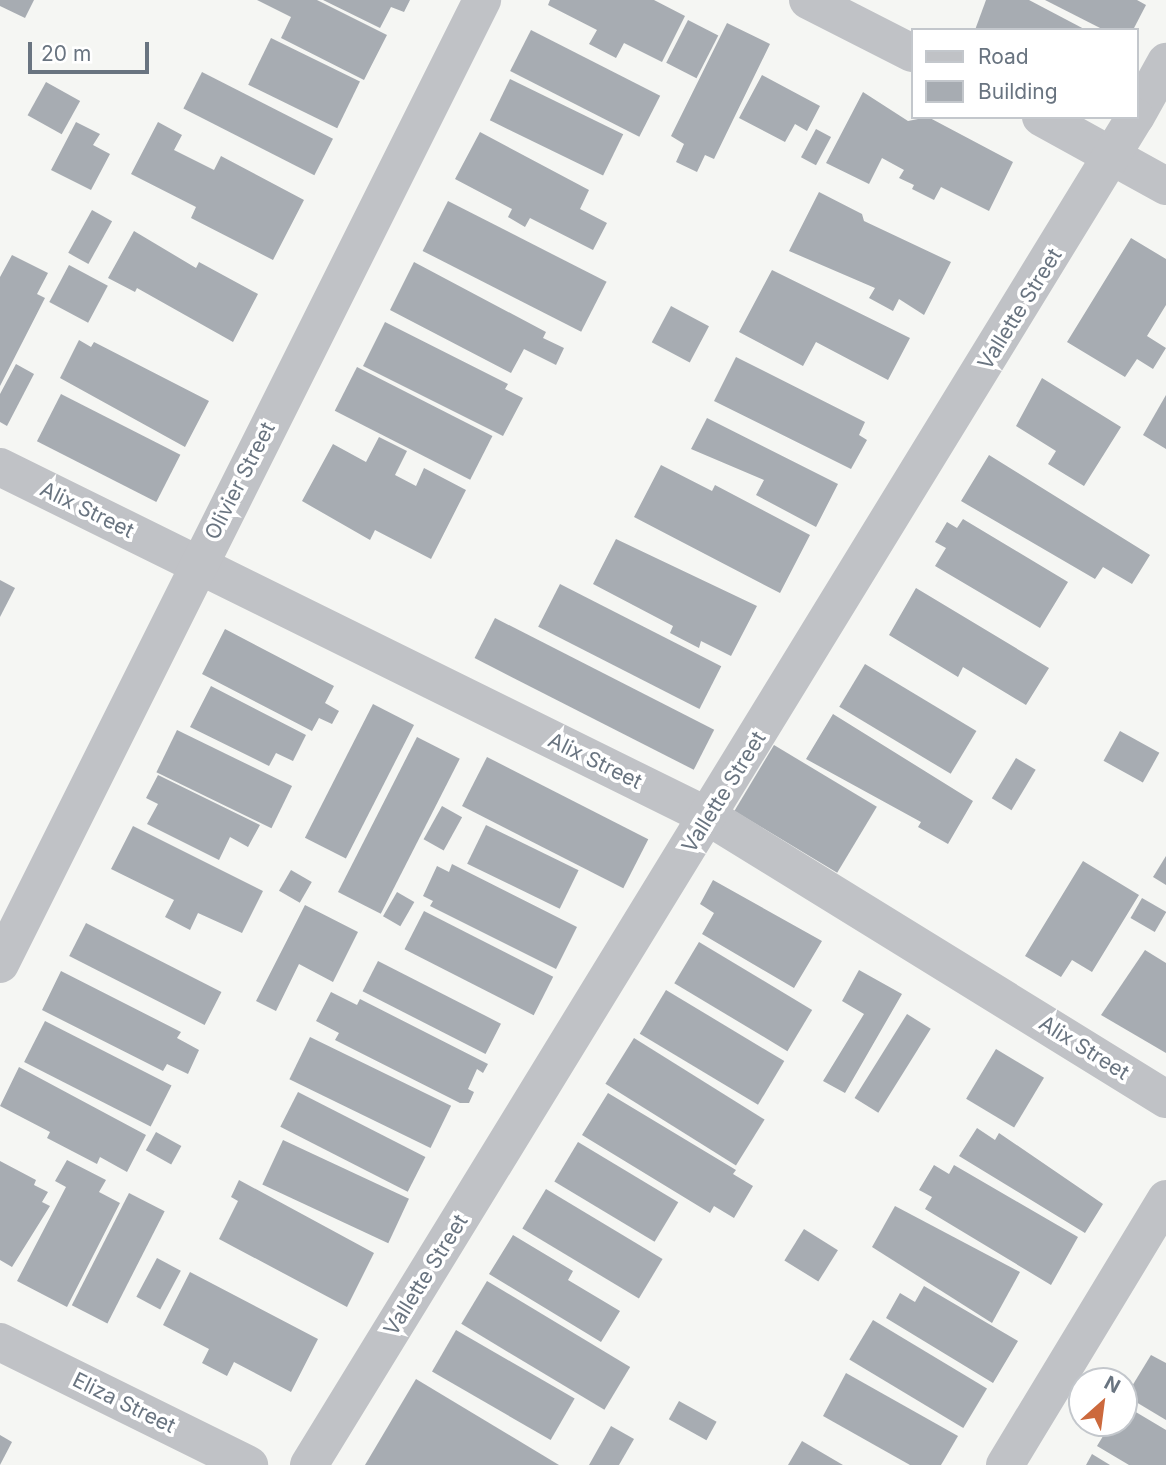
<!DOCTYPE html>
<html>
<head>
<meta charset="utf-8">
<style>
	body { margin:0 }
	#map { position:relative; width:1166px; height:1465px; overflow:hidden; background:#f5f6f3; font-family:Inter,sans-serif }
	div>[style] { position:absolute }
	.building>* { inset:0; background:#a7acb2; transform-origin:0 0 }
	.minor>* { height:38px; margin:-19px; padding:0 19px; transform-origin:19px; border-radius:19px; background:#c0c2c6 }
	span { translate:-50% -50%; white-space:nowrap; text-align:center; line-height:1.15; -webkit-text-stroke:7px #fff; paint-order:stroke }
	.street-label { font-size:21px; color:#697480 }
	.legend { position:absolute; left:911px; top:28px; width:228px; height:91px; box-sizing:border-box; background:#fff; border:2px solid #c3c7cc; margin:0; padding:9px 12px; list-style:none; font-size:21px; color:#697480 }
	.legend li { display:flex; align-items:center; gap:14px; height:35px }
	.legend b { width:35px; border:2px solid #c3c7cc }
	.north { position:absolute; left:1068px; top:1367px; width:70px; height:70px; box-sizing:border-box; background:#fff; border:2px solid #c3c7cc; border-radius:50%; rotate:28deg; font-size:19px; font-weight:700; line-height:28px; text-align:center; color:#697480 }
	.north::after { content:''; display:block; margin:auto; width:24px; height:32px; background:#cc693d; clip-path:polygon(50% 0,100% 100%,50% 72%,0 100%) }
	.scale { position:absolute; left:28px; top:42px; width:121px; height:32px; box-sizing:border-box; border:4px solid #697480; border-top:0; padding-left:9px; font-size:21px; line-height:24px; white-space:nowrap; color:#697480; -webkit-text-stroke:5px #fff; paint-order:stroke }
</style>
</head>
<body>
<div id="map">
	<div class="building">
		<div style="clip-path:polygon(0 0,34px 0,25px 18px,0 6px)"></div>
		<div style="clip-path:polygon(257px 0,317px 0,387px 35px,364px 80px,281px 38px,291px 17px)"></div>
		<div style="clip-path:polygon(323px 0,410px 0,404px 12px,391px 7px,380px 28px)"></div>
		<div style="clip-path:polygon(550px 0,654px 0,685px 16px,662px 62px,624px 43px,616px 58px,589px 44px,597px 30px,548px 5px)"></div>
		<div style="clip-path:polygon(986px 0,1029px 0,1086px 30px,975px 30px)"></div>
		<div style="clip-path:polygon(1045px 0,1137px 0,1146px 5px,1133px 30px,1104px 30px)"></div>
		<div style="left:688px;top:20px;width:34px;height:48px;rotate:27deg"></div>
		<div style="clip-path:polygon(727px 23px,770px 44px,714px 159px,705px 155px,697px 172px,676px 162px,684px 144px,671px 136px)"></div>
		<div style="left:531px;top:30px;width:145px;height:46px;rotate:27deg"></div>
		<div style="left:271px;top:38px;width:99px;height:52px;rotate:26deg"></div>
		<div style="left:202px;top:72px;width:147px;height:41px;rotate:27deg"></div>
		<div style="clip-path:polygon(762px 75px,820px 106px,807px 131px,795px 124px,785px 142px,739px 118px)"></div>
		<div style="left:510px;top:79px;width:126px;height:46px;rotate:26deg"></div>
		<div style="left:46px;top:82px;width:39px;height:38px;rotate:29deg"></div>
		<div style="clip-path:polygon(863px 92px,908px 121px,928px 117px,1013px 162px,989px 211px,941px 187px,934px 200px,912px 189px,914px 185px,899px 178px,904px 170px,882px 158px,869px 184px,826px 163px)"></div>
		<div style="clip-path:polygon(76px 122px,100px 134px,93px 145px,110px 154px,91px 190px,51px 170px)"></div>
		<div style="clip-path:polygon(158px 122px,182px 135px,174px 150px,214px 170px,221px 156px,304px 200px,273px 260px,191px 218px,196px 207px,131px 174px)"></div>
		<div style="left:816px;top:129px;width:17px;height:32px;rotate:28deg"></div>
		<div style="clip-path:polygon(480px 132px,589px 190px,580px 209px,607px 223px,593px 250px,530px 218px,525px 227px,508px 217px,512px 209px,455px 179px)"></div>
		<div style="clip-path:polygon(819px 192px,862px 214px,864px 221px,951px 262px,924px 315px,899px 299px,893px 311px,869px 298px,875px 288px,789px 251px)"></div>
		<div style="left:448px;top:201px;width:178px;height:56px;rotate:27deg"></div>
		<div style="left:92px;top:210px;width:23px;height:49px;rotate:29deg"></div>
		<div style="clip-path:polygon(134px 231px,196px 268px,199px 262px,258px 294px,233px 342px,137px 288px,135px 292px,108px 278px)"></div>
		<div style="clip-path:polygon(1131px 238px,1166px 259px,1166px 305px,1147px 336px,1166px 348px,1153px 369px,1137px 359px,1125px 377px,1067px 342px)"></div>
		<div style="clip-path:polygon(12px 255px,48px 273px,37px 294px,45px 298px,0 386px,0 277px)"></div>
		<div style="clip-path:polygon(414px 262px,546px 332px,543px 338px,564px 348px,556px 365px,524px 349px,511px 373px,390px 310px)"></div>
		<div style="left:69px;top:265px;width:44px;height:42px;rotate:28deg"></div>
		<div style="clip-path:polygon(772px 270px,910px 338px,888px 380px,816px 342px,803px 366px,739px 332px)"></div>
		<div style="left:671px;top:306px;width:43px;height:41px;rotate:28deg"></div>
		<div style="clip-path:polygon(385px 322px,508px 384px,505px 389px,523px 398px,503px 436px,363px 366px)"></div>
		<div style="clip-path:polygon(79px 340px,91px 347px,94px 342px,209px 401px,185px 447px,60px 378px)"></div>
		<div style="clip-path:polygon(736px 357px,865px 422px,859px 435px,867px 440px,851px 469px,714px 401px)"></div>
		<div style="clip-path:polygon(16px 364px,34px 374px,7px 426px,0 422px,0 394px)"></div>
		<div style="left:357px;top:367px;width:152px;height:49px;rotate:27deg"></div>
		<div style="clip-path:polygon(1042px 378px,1121px 427px,1084px 486px,1048px 464px,1056px 451px,1016px 426px)"></div>
		<div style="left:61px;top:394px;width:134px;height:53px;rotate:27deg"></div>
		<div style="clip-path:polygon(1166px 395px,1166px 449px,1143px 435px)"></div>
		<div style="clip-path:polygon(707px 418px,838px 484px,816px 527px,756px 495px,764px 480px,691px 449px)"></div>
		<div style="clip-path:polygon(379px 437px,407px 451px,395px 475px,416px 486px,424px 468px,466px 490px,431px 559px,375px 530px,370px 540px,302px 501px,333px 444px,366px 462px)"></div>
		<div style="clip-path:polygon(989px 455px,1150px 555px,1132px 584px,1103px 567px,1095px 579px,961px 501px)"></div>
		<div style="clip-path:polygon(661px 465px,712px 491px,715px 485px,810px 535px,780px 593px,634px 517px)"></div>
		<div style="clip-path:polygon(963px 519px,1068px 582px,1040px 628px,935px 566px,946px 548px,935px 542px,947px 522px,957px 528px)"></div>
		<div style="clip-path:polygon(616px 539px,757px 606px,731px 656px,701px 641px,699px 648px,670px 633px,673px 626px,593px 584px)"></div>
		<div style="clip-path:polygon(0 580px,15px 588px,0 617px)"></div>
		<div style="left:560px;top:584px;width:181px;height:48px;rotate:27deg"></div>
		<div style="clip-path:polygon(916px 588px,1049px 668px,1026px 705px,963px 667px,958px 677px,889px 635px)"></div>
		<div style="left:495px;top:618px;width:246px;height:45px;rotate:27deg"></div>
		<div style="clip-path:polygon(225px 629px,334px 686px,325px 703px,339px 711px,332px 724px,319px 718px,312px 731px,202px 674px)"></div>
		<div style="left:865px;top:664px;width:130px;height:50px;rotate:31deg"></div>
		<div style="clip-path:polygon(211px 686px,306px 735px,293px 761px,276px 753px,269px 766px,190px 727px)"></div>
		<div style="left:373px;top:704px;width:46px;height:150px;rotate:27deg"></div>
		<div style="clip-path:polygon(833px 714px,973px 801px,948px 844px,918px 827px,921px 822px,806px 759px)"></div>
		<div style="left:177px;top:730px;width:128px;height:47px;rotate:26deg"></div>
		<div style="left:1120px;top:731px;width:45px;height:34px;rotate:29deg"></div>
		<div style="left:417px;top:737px;width:48px;height:174px;rotate:27deg"></div>
		<div style="left:774px;top:745px;width:120px;height:77px;rotate:31deg"></div>
		<div style="left:487px;top:757px;width:181px;height:55px;rotate:27deg"></div>
		<div style="left:1016px;top:758px;width:23px;height:47px;rotate:31deg"></div>
		<div style="clip-path:polygon(158px 775px,260px 825px,248px 847px,230px 837px,219px 860px,147px 824px,158px 804px,146px 798px)"></div>
		<div style="left:442px;top:806px;width:23px;height:38px;rotate:29deg"></div>
		<div style="left:486px;top:825px;width:103px;height:43px;rotate:26deg"></div>
		<div style="clip-path:polygon(133px 826px,263px 891px,242px 933px,198px 913px,190px 930px,165px 917px,174px 900px,111px 869px)"></div>
		<div style="clip-path:polygon(1166px 856px,1166px 885px,1153px 877px)"></div>
		<div style="clip-path:polygon(1083px 861px,1139px 895px,1092px 972px,1072px 960px,1061px 977px,1025px 956px)"></div>
		<div style="clip-path:polygon(452px 864px,577px 927px,556px 969px,430px 906px,433px 901px,423px 896px,437px 866px,449px 872px)"></div>
		<div style="left:291px;top:870px;width:24px;height:24px;rotate:30deg"></div>
		<div style="clip-path:polygon(713px 880px,822px 941px,794px 988px,702px 934px,714px 913px,700px 904px)"></div>
		<div style="left:397px;top:892px;width:20px;height:28px;rotate:30deg"></div>
		<div style="left:1142px;top:898px;width:28px;height:23px;rotate:30deg"></div>
		<div style="clip-path:polygon(305px 905px,358px 932px,333px 982px,299px 964px,276px 1011px,256px 1001px)"></div>
		<div style="left:424px;top:911px;width:145px;height:43px;rotate:27deg"></div>
		<div style="left:86px;top:923px;width:152px;height:37px;rotate:27deg"></div>
		<div style="left:699px;top:942px;width:132px;height:48px;rotate:31deg"></div>
		<div style="clip-path:polygon(1145px 950px,1166px 963px,1166px 1053px,1101px 1015px)"></div>
		<div style="left:378px;top:961px;width:138px;height:34px;rotate:27deg"></div>
		<div style="clip-path:polygon(859px 970px,902px 994px,845px 1093px,823px 1081px,864px 1014px,842px 1001px)"></div>
		<div style="clip-path:polygon(61px 971px,181px 1032px,177px 1038px,199px 1050px,188px 1074px,167px 1064px,163px 1071px,42px 1010px)"></div>
		<div style="left:666px;top:990px;width:138px;height:51px;rotate:31deg"></div>
		<div style="clip-path:polygon(331px 992px,357px 1005px,360px 999px,488px 1064px,483px 1073px,477px 1069px,468px 1089px,474px 1092px,469px 1103px,460px 1103px,335px 1040px,339px 1033px,316px 1021px)"></div>
		<div style="left:907px;top:1014px;width:28px;height:99px;rotate:32deg"></div>
		<div style="left:45px;top:1021px;width:142px;height:46px;rotate:27deg"></div>
		<div style="left:310px;top:1037px;width:157px;height:47px;rotate:26deg"></div>
		<div style="left:634px;top:1038px;width:154px;height:54px;rotate:32deg"></div>
		<div style="left:996px;top:1049px;width:56px;height:58px;rotate:31deg"></div>
		<div style="clip-path:polygon(19px 1067px,146px 1135px,127px 1172px,100px 1157px,97px 1164px,47px 1138px,50px 1132px,0 1106px)"></div>
		<div style="left:298px;top:1092px;width:143px;height:39px;rotate:27deg"></div>
		<div style="clip-path:polygon(608px 1093px,736px 1170px,733px 1174px,753px 1186px,734px 1218px,714px 1206px,710px 1213px,582px 1135px)"></div>
		<div style="clip-path:polygon(977px 1128px,995px 1140px,999px 1133px,1103px 1204px,1085px 1233px,959px 1156px)"></div>
		<div style="left:156px;top:1132px;width:29px;height:21px;rotate:29deg"></div>
		<div style="left:283px;top:1140px;width:139px;height:49px;rotate:25deg"></div>
		<div style="left:578px;top:1142px;width:117px;height:46px;rotate:31deg"></div>
		<div style="clip-path:polygon(67px 1160px,106px 1180px,99px 1192px,120px 1203px,67px 1307px,17px 1281px,66px 1187px,55px 1181px)"></div>
		<div style="clip-path:polygon(0 1161px,36px 1180px,34px 1185px,48px 1192px,42px 1202px,50px 1206px,12px 1267px,0 1260px)"></div>
		<div style="clip-path:polygon(934px 1165px,949px 1174px,954px 1165px,1078px 1237px,1051px 1285px,925px 1209px,932px 1197px,919px 1190px)"></div>
		<div style="clip-path:polygon(239px 1180px,374px 1253px,347px 1307px,219px 1239px,238px 1201px,231px 1197px)"></div>
		<div style="left:546px;top:1189px;width:136px;height:46px;rotate:31deg"></div>
		<div style="left:129px;top:1193px;width:40px;height:126px;rotate:27deg"></div>
		<div style="clip-path:polygon(895px 1206px,1020px 1272px,992px 1323px,872px 1247px)"></div>
		<div style="left:804px;top:1229px;width:40px;height:37px;rotate:32deg"></div>
		<div style="clip-path:polygon(513px 1235px,573px 1271px,568px 1280px,620px 1311px,601px 1342px,489px 1274px)"></div>
		<div style="left:157px;top:1258px;width:27px;height:44px;rotate:28deg"></div>
		<div style="clip-path:polygon(190px 1272px,318px 1339px,291px 1392px,234px 1362px,227px 1376px,202px 1363px,209px 1349px,163px 1325px)"></div>
		<div style="left:487px;top:1281px;width:167px;height:50px;rotate:31deg"></div>
		<div style="clip-path:polygon(924px 1286px,1018px 1341px,993px 1383px,886px 1318px,900px 1293px,915px 1302px)"></div>
		<div style="left:873px;top:1320px;width:133px;height:46px;rotate:31deg"></div>
		<div style="left:456px;top:1330px;width:137px;height:48px;rotate:30deg"></div>
		<div style="clip-path:polygon(1151px 1355px,1166px 1363px,1166px 1420px,1126px 1396px)"></div>
		<div style="clip-path:polygon(846px 1373px,958px 1436px,941px 1465px,910px 1465px,823px 1416px)"></div>
		<div style="clip-path:polygon(416px 1379px,559px 1465px,365px 1465px)"></div>
		<div style="left:679px;top:1401px;width:43px;height:21px;rotate:29deg"></div>
		<div style="clip-path:polygon(1124px 1405px,1166px 1430px,1166px 1465px,1129px 1465px,1097px 1446px,1111px 1423px,1124px 1423px)"></div>
		<div style="clip-path:polygon(611px 1426px,634px 1439px,619px 1465px,589px 1465px)"></div>
		<div style="clip-path:polygon(0 1435px,12px 1442px,0 1465px)"></div>
		<div style="clip-path:polygon(802px 1441px,843px 1465px,788px 1465px)"></div>
		<div style="clip-path:polygon(1092px 1454px,1110px 1465px,1086px 1465px)"></div>
	</div>
	<div class="minor">
		<div style="left:808px;top:0;width:117px;rotate:27deg"></div>
		<div style="left:1136px;top:116px;width:62px;rotate:-60.9deg"></div>
		<div style="left:1041px;top:117px;width:143px;rotate:28.9deg"></div>
		<div style="left:0;top:467px;width:791px;rotate:26.27deg"></div>
		<div style="left:709px;top:817px;width:537px;rotate:31.68deg"></div>
		<div style="left:0;top:964px;width:1078px;rotate:-63.43deg"></div>
		<div style="left:0;top:1342px;width:278px;rotate:26.3deg"></div>
		<div style="left:309px;top:1465px;width:1581px;rotate:-58.5deg"></div>
		<div style="left:1005px;top:1465px;width:311px;rotate:-58.8deg"></div>
	</div>
	<div class="street-label">
		<span style="left:1020px;top:309px;rotate:-58deg">Vallette Street</span>
		<span style="left:240px;top:481px;rotate:-63deg">Olivier Street</span>
		<span style="left:87px;top:510px;rotate:26deg">Alix Street</span>
		<span style="left:595px;top:761px;rotate:26deg">Alix Street</span>
		<span style="left:724px;top:792px;rotate:-58deg">Vallette Street</span>
		<span style="left:1084px;top:1048px;rotate:32deg">Alix Street</span>
		<span style="left:426px;top:1275px;rotate:-58deg">Vallette Street</span>
		<span style="left:124px;top:1403px;rotate:26deg">Eliza Street</span>
	</div>
	<ul class="legend">
	<li><b style="height:9px;background:#c0c2c6"></b>Road</li>
	<li><b style="height:19px;background:#a7acb2"></b>Building</li>
	</ul>
	<div class="north">N</div>
	<div class="scale">20 m</div>
</div>
</body>
</html>
